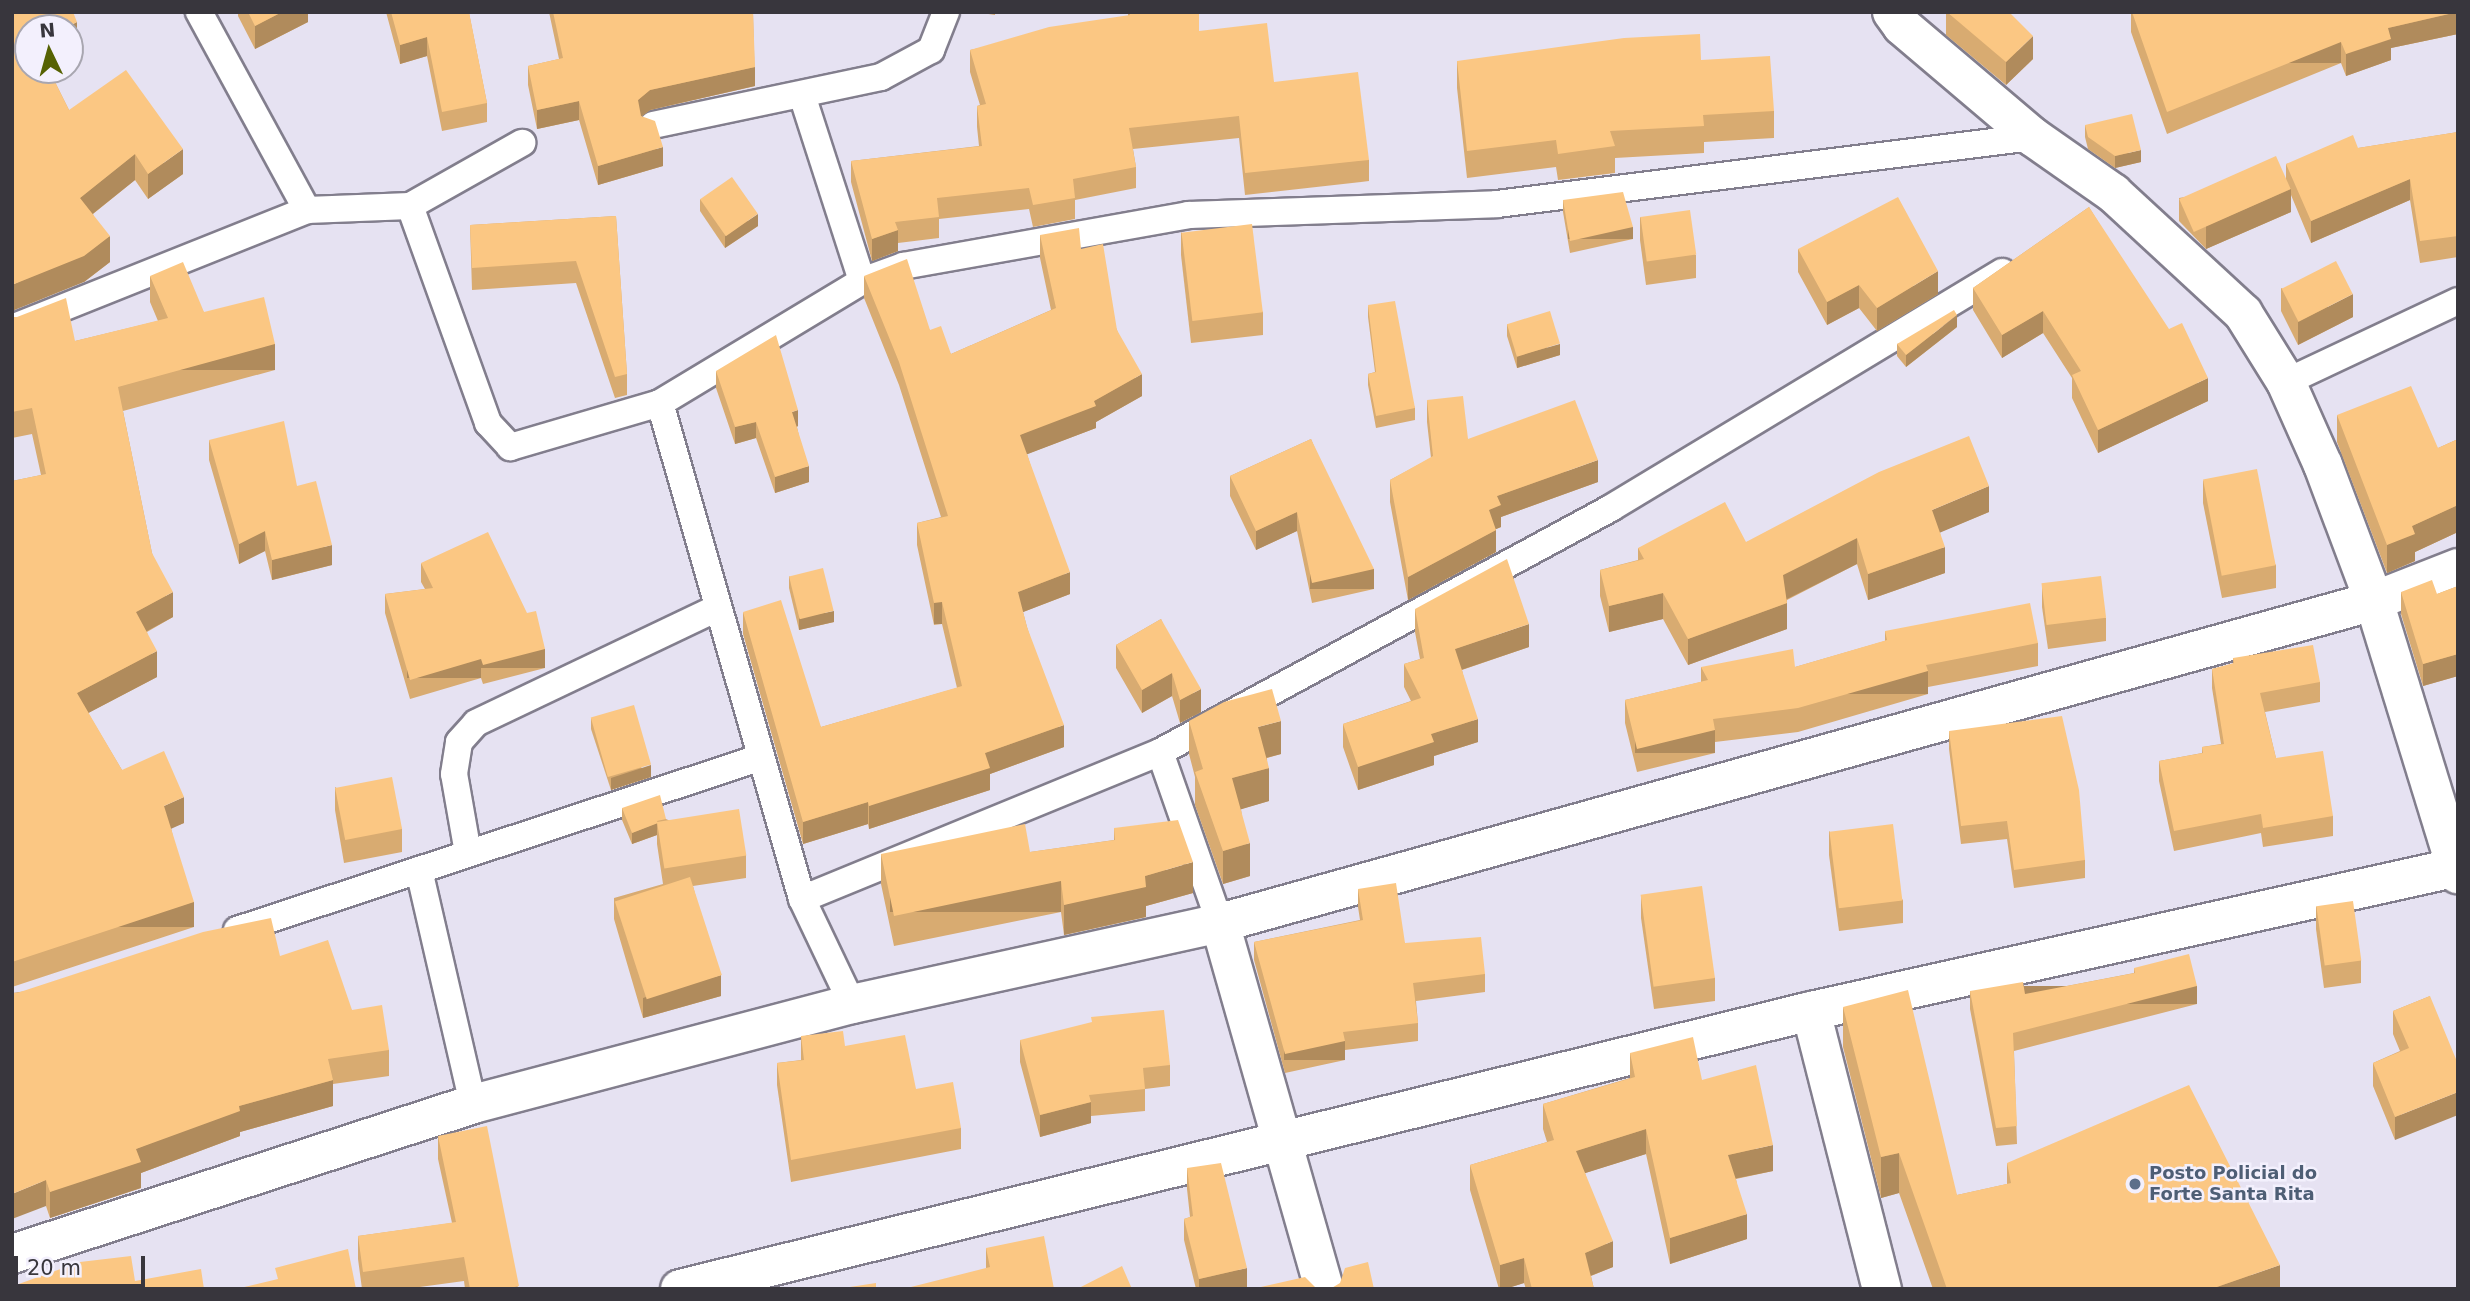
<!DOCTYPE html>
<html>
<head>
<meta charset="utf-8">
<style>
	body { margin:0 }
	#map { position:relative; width:2470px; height:1301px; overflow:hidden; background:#e6e2f2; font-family:"DejaVu Sans",sans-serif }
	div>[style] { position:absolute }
	.roads { filter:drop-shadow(2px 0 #827e8d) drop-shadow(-2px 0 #827e8d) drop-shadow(0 2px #827e8d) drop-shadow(0 -2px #827e8d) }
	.lane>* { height:26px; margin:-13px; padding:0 13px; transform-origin:13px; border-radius:13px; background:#fff }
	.street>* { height:38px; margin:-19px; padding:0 19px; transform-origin:19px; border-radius:19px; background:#fff }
	.wall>* { inset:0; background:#d8ab71 }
	.shaded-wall>* { inset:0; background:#b08b5c; transform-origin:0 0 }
	.building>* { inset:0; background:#fbc783; transform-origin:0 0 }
	.dots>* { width:19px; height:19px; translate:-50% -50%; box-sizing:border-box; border:4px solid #f3f0fd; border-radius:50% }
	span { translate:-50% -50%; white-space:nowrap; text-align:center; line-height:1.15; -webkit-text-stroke:5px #f3f0fd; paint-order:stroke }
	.service-label { font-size:18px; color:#4e5e75; font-weight:700 }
	.left { translate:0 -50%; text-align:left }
	.frame { position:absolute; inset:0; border:14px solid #38363d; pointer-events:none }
	.north { position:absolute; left:14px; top:14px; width:70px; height:70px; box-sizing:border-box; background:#f3f0fd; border:2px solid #a8a6b0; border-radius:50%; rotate:355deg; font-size:19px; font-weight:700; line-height:28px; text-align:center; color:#38363d }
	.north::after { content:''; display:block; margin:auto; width:24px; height:32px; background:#566203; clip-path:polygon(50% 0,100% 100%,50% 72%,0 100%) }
	.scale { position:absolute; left:14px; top:1256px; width:131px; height:32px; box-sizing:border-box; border:4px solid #38363d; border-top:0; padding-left:9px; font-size:21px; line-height:24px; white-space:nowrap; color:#38363d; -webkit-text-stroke:5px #f3f0fd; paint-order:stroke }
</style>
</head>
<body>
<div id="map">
	<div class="roads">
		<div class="lane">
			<div style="left:802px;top:95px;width:195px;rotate:72.1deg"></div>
			<div style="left:653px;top:125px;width:233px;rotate:-11.9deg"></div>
			<div style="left:881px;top:77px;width:57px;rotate:-28.4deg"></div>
			<div style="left:931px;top:50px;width:41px;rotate:-68.5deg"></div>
			<div style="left:410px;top:206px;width:231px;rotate:70.2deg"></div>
			<div style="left:488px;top:423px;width:33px;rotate:47deg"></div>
			<div style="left:510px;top:447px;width:156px;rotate:-16.3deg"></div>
			<div style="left:660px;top:403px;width:236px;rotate:-31.1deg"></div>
			<div style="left:862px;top:281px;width:44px;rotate:-20.1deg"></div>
			<div style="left:903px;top:266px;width:290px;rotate:-10.1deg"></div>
			<div style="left:1188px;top:215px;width:309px;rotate:-2deg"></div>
			<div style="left:1497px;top:204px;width:540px;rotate:-7.13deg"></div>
			<div style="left:307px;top:210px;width:103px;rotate:-2.2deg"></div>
			<div style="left:410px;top:206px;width:129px;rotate:-29.4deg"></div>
			<div style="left:12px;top:328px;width:318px;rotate:-21.8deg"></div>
			<div style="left:307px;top:210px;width:226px;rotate:-118.6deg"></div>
			<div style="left:2286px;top:382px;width:190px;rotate:-25.2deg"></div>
			<div style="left:660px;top:403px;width:516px;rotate:74.02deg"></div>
			<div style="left:802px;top:899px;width:116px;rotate:64.5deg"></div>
			<div style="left:1160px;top:752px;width:181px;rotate:70.7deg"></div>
			<div style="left:468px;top:853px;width:80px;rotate:-100deg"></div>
			<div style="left:454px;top:774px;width:32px;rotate:-81deg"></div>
			<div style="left:459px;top:742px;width:25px;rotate:-48deg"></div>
			<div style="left:476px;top:723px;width:267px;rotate:-25.5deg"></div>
			<div style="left:419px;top:870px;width:240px;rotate:77deg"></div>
			<div style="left:802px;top:899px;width:387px;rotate:-22.3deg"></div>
			<div style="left:1160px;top:752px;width:513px;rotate:-28.41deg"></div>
			<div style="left:1611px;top:508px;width:457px;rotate:-31.1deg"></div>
			<div style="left:237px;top:930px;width:550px;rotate:-18.24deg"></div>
		</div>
		<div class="street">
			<div style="left:1892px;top:12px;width:17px;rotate:54deg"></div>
			<div style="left:1902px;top:26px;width:172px;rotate:40.3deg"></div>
			<div style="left:2033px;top:137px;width:98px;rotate:35deg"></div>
			<div style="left:2113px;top:193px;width:177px;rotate:42.7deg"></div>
			<div style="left:2243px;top:313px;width:81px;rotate:58.1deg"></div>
			<div style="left:2286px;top:382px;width:91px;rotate:66deg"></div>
			<div style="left:2323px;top:465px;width:145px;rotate:69.4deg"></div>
			<div style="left:2374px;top:601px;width:286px;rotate:72.9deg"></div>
			<div style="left:1220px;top:923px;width:380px;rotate:74.1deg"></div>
			<div style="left:1811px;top:1011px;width:287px;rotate:75.7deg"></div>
			<div style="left:12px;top:1254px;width:485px;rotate:-18deg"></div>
			<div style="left:473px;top:1104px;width:392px;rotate:-14.8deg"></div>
			<div style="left:852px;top:1004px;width:377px;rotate:-12.4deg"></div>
			<div style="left:1220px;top:923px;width:1198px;rotate:-15.59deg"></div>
			<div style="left:2374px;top:601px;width:90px;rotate:-21.4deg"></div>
			<div style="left:680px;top:1289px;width:1165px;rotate:-13.81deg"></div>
			<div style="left:1811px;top:1011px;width:663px;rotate:-12.55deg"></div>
		</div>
	</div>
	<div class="wall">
		<div style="clip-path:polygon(12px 12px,77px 48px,28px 28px,69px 110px,183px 174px,148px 199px,135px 180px,93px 214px,110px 262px,84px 282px)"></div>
		<div style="clip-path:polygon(238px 12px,308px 12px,308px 22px,255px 49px,238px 16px)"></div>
		<div style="clip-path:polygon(386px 12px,472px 12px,469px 13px,487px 103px,487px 122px,442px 131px,427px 56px,400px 64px)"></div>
		<div style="clip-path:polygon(549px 12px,753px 12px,755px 86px,650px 110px,642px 116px,663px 166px,598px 185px,579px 120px,537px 129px,528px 85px,528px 66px,559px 59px)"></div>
		<div style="clip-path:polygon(975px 12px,995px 12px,995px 15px)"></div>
		<div style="clip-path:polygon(1128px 12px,1199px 12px,1199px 31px,1274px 82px,1369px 160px,1369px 181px,1245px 195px,1239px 138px,1133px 149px,1136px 167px,1136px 188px,1075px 200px,1075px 219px,1033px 227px,1029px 209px,939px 219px,939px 238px,898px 243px,898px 251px,872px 261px,851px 182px,851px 161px,979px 146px,977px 127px,977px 106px,980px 105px,970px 72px,970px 50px,1128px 16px)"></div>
		<div style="clip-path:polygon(1946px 12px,2033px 59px,2006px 85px,1946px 35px)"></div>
		<div style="clip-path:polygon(2131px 12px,2458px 12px,2458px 34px,2391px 48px,2391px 60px,2346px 76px,2341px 63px,2167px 134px,2131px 32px)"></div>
		<div style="clip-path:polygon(1701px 60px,1774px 111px,1774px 138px,1704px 142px,1704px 153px,1615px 158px,1615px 173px,1558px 180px,1556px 167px,1467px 178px,1457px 88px,1457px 61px)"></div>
		<div style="clip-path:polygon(2085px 125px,2141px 162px,2115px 168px,2088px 149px,2085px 137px)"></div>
		<div style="clip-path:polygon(2458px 132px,2458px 257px,2420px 263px,2410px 200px,2311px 243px,2291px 195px,2291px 212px,2206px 249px,2179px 221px,2179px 198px,2286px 179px,2286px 164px,2358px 148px)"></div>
		<div style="clip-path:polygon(700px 199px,758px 226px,725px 248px,700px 211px)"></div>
		<div style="clip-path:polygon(1563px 200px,1633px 239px,1570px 253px,1563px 212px)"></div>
		<div style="clip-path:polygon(2089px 207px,2208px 401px,2098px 453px,2072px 398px,2072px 378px,2043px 333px,2002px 358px,1973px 310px,1973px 288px)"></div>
		<div style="clip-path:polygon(616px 216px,627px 374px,627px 395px,615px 398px,576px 283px,472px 290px,470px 225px)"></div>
		<div style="clip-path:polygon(1640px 217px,1696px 255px,1696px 278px,1646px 285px,1640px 240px)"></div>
		<div style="clip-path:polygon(1181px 232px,1263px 312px,1263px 335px,1191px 343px,1181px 255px)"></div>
		<div style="clip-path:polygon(1040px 235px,1081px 249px,1117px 330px,1142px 396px,1096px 422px,1096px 428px,1027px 454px,1070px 594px,1023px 612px,1027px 627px,1064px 747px,990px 774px,990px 790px,869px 829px,868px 824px,803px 844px,743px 634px,743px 612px,821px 727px,957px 688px,942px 624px,934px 625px,917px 545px,917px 523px,941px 517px,899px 385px,864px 298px,864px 276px,930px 330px,951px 354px,1051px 310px,1040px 258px)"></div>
		<div style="clip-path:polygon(1798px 249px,1938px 294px,1877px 331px,1859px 308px,1827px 325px,1798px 272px)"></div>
		<div style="clip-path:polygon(150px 276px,204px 312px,275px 370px,123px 411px,152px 553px,173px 617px,147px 632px,157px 677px,88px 713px,122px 770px,184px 823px,171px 828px,194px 927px,12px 987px,12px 481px,41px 475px,32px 434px,12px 438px,12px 317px,75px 341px,158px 321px,150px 302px)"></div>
		<div style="clip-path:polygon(2281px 288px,2353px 317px,2298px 345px,2281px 311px)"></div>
		<div style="clip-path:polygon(1368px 305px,1415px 408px,1415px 420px,1376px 428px,1368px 385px,1368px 374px,1375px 372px,1368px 317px)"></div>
		<div style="clip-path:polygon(1507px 324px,1560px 355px,1517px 368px,1507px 336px)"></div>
		<div style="clip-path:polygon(1957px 327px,1906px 367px,1897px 356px,1897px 344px)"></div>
		<div style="clip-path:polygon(716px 371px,798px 426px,797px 427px,809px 482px,775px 493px,756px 438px,735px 444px,716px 388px)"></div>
		<div style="clip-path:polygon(1427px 400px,1468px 439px,1598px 482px,1501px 517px,1501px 527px,1496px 529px,1496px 552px,1408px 600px,1390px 502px,1390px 480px,1431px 458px,1427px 422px)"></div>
		<div style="clip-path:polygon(2337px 415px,2438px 448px,2458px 439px,2458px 532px,2415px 552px,2415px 561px,2387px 573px,2337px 442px)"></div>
		<div style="clip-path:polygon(1311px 439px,1374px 589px,1312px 603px,1297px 531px,1256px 550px,1230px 496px,1230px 476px)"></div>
		<div style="clip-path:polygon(209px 440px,297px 486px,332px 565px,272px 580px,265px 551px,239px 564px,209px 460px)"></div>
		<div style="clip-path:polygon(2203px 480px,2276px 565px,2276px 588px,2222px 598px,2203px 503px)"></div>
		<div style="clip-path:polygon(1989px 512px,1940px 532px,1945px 573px,1868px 600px,1857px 564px,1787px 600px,1787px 629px,1688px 665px,1663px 619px,1609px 632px,1600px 596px,1600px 570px,1638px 560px,1638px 548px,1746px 542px)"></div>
		<div style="clip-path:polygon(421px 563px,545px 668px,483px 684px,481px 678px,410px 699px,385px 613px,385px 594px,425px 589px,421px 582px)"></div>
		<div style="clip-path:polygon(789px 576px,834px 622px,799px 630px,789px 588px)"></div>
		<div style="clip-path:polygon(2042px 584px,2106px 618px,2106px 641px,2048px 649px,2042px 607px)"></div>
		<div style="clip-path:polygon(2458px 586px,2458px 676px,2423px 686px,2401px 614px,2401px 592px,2437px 594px)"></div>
		<div style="clip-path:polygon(1415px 609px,1529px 647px,1462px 670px,1478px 742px,1434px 756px,1434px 765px,1358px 790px,1343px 747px,1343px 724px,1411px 701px,1404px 687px,1404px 664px,1420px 659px,1415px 632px)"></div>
		<div style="clip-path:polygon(1161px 619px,1201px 712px,1180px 723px,1172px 696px,1142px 713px,1116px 668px,1116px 645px)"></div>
		<div style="clip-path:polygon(1885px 631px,2038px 643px,2038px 666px,1928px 687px,1928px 694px,1798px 732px,1715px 742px,1715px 753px,1637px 772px,1625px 723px,1625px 700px,1701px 682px,1701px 667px,1795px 667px,1885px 641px)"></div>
		<div style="clip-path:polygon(2233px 658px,2320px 682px,2320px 702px,2265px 712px,2276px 758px,2333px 816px,2333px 836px,2263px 847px,2261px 833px,2174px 851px,2159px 781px,2159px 761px,2202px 753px,2202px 747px,2221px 744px,2212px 688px,2212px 669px,2233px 664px)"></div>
		<div style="clip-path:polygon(591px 718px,651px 777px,611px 790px,591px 729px)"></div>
		<div style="clip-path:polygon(1189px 721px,1281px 754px,1267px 758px,1269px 801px,1241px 809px,1250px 876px,1223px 884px,1195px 805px,1195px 777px,1189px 754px)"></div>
		<div style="clip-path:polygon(1949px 731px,2085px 860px,2085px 878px,2014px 888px,2007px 839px,1961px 844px,1949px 749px)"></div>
		<div style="clip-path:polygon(335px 787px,402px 829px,402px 852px,344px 863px,335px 810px)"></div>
		<div style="clip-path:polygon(622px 808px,666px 819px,746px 855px,746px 878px,693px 886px,721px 996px,643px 1018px,614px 919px,614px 898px,663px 884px,657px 844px,657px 835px,632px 844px,622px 820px)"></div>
		<div style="clip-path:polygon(1114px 828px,1193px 893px,1146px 906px,1146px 917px,1064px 935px,1061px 912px,894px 946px,881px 884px,881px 854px,1030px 852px,1114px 840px)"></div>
		<div style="clip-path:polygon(1829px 831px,1903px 900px,1903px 923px,1839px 931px,1829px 855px)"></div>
		<div style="clip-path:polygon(1358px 889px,1405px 943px,1485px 974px,1485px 992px,1416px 1001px,1418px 1023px,1418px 1041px,1345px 1050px,1345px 1060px,1285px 1073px,1254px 960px,1254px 942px,1360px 920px,1358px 907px)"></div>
		<div style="clip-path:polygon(1641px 895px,1715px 978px,1715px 1001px,1654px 1009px,1641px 918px)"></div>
		<div style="clip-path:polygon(2316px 906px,2361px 960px,2361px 983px,2324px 988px,2316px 929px)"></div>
		<div style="clip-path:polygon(280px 956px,352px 1010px,389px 1050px,389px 1076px,333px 1084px,333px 1106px,240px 1132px,240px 1136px,141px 1173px,141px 1188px,50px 1218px,46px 1206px,12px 993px)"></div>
		<div style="clip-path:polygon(2134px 968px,2197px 1004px,2014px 1051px,2017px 1144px,1996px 1146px,1970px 1009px,1970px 991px,2025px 994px,2134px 973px)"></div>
		<div style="clip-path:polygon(2430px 996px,2395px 1140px,2373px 1086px,2373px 1063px,2400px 1051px,2393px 1034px,2393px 1011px)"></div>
		<div style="clip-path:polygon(1843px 1007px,1957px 1195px,2007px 1184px,2007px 1163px,2280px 1289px,1933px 1289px,1899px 1193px,1881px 1198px,1843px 1047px)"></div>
		<div style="clip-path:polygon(801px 1036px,845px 1046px,916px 1089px,961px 1128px,961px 1149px,791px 1182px,777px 1085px,777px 1063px,801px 1060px)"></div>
		<div style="clip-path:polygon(1020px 1040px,1170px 1065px,1170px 1086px,1145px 1089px,1145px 1111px,1091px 1116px,1091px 1123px,1040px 1137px,1020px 1062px)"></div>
		<div style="clip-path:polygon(1630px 1053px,1702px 1080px,1773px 1171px,1736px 1179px,1747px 1239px,1670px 1264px,1646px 1154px,1585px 1173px,1613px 1267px,1591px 1276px,1594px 1289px,1526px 1289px,1524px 1283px,1505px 1289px,1499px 1289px,1470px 1190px,1470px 1165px,1547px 1142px,1543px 1129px,1543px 1104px,1630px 1078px)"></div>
		<div style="clip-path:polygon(438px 1136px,519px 1289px,465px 1289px,464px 1281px,405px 1289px,362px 1289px,358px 1259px,358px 1236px,452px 1223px,438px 1159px)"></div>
		<div style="clip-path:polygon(1187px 1168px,1247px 1289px,1196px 1289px,1184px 1240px,1184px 1219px,1190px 1217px,1187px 1189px)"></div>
		<div style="clip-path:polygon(986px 1248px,1054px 1289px,986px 1268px)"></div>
	</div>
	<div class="shaded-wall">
		<div style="clip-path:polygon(282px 12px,308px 12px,308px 22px,255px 49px,255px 26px)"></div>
		<div style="clip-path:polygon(2458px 12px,2458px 34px,2391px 48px,2391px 60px,2346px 76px,2346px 54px,2388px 28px)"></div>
		<div style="clip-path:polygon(77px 22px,77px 48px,70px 51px,70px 28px,65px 28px)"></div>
		<div style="clip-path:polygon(2033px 36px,2033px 59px,2006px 85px,2006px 62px)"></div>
		<div style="clip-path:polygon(427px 37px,427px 56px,400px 64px,400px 45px)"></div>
		<div style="left:2341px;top:42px;width:21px;height:188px;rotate:90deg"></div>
		<div style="clip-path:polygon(755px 67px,755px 86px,650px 110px,638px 119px,638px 100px,650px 90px)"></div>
		<div style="clip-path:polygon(579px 101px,579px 120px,537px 129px,537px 110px)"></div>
		<div style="clip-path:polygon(663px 147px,663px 166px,598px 185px,598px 166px)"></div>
		<div style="clip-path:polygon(183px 149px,183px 174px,148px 199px,148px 174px)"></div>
		<div style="clip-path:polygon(2141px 150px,2141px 162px,2115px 168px,2115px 156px)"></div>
		<div style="clip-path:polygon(135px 154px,135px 180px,80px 224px,80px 198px)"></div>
		<div style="clip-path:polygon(2410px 179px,2410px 200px,2311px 243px,2311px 221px)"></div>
		<div style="clip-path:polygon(2291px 189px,2291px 212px,2206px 249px,2206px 226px)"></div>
		<div style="clip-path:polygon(758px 214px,758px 226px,725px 248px,725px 236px)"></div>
		<div style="left:1633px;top:227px;width:12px;height:65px;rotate:90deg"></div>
		<div style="clip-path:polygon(898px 230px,898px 251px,872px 261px,872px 239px)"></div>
		<div style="clip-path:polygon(110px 236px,110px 262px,84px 282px,12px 311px,12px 285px)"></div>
		<div style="clip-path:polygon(1938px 271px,1938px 294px,1877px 331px,1877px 308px)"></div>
		<div style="clip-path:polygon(1859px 285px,1859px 308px,1827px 325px,1827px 302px)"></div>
		<div style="clip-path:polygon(2353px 294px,2353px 317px,2298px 345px,2298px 322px)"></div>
		<div style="clip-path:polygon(2043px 311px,2043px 333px,2002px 358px,2002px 335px)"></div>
		<div style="clip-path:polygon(1957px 315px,1957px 327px,1906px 367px,1906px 355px)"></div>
		<div style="left:275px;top:344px;width:26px;height:163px;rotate:90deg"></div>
		<div style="clip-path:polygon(1560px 344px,1560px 355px,1517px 368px,1517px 356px)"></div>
		<div style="clip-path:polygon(1142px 374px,1142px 396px,1096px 422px,1096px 428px,1020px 457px,1020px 435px,1094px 401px)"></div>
		<div style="clip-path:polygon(2208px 378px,2208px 401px,2098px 453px,2098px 430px)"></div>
		<div style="clip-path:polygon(798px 410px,798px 426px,792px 428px,792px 412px)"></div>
		<div style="clip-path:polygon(756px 422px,756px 438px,735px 444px,735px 427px)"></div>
		<div style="clip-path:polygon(1598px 460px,1598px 482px,1501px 517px,1501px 527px,1489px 532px,1489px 510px,1497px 496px)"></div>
		<div style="clip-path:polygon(809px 466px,809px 482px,775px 493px,775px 477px)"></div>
		<div style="clip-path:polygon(1989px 486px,1989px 512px,1932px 536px,1932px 510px)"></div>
		<div style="clip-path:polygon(2458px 505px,2458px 532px,2415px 552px,2415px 561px,2387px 573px,2387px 545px,2412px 526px)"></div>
		<div style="clip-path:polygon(1297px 512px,1297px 531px,1256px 550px,1256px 531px)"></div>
		<div style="clip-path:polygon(1496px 530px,1496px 552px,1408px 600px,1408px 577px)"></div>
		<div style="clip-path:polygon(265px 531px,265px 551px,239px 564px,239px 544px)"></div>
		<div style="clip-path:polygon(1857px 538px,1857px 564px,1783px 601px,1783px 575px)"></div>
		<div style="clip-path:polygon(332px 545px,332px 565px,272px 580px,272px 560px)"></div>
		<div style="clip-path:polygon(1945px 547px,1945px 573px,1868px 600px,1868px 574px)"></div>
		<div style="left:1374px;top:569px;width:20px;height:64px;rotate:90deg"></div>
		<div style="clip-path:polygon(1070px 572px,1070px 594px,1018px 614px,1018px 592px)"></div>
		<div style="clip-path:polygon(173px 592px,173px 617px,136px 637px,136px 612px)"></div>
		<div style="clip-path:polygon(1663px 593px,1663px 619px,1609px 632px,1609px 606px)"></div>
		<div style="left:942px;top:602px;width:22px;height:8px;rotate:90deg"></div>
		<div style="clip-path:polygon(1787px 603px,1787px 629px,1688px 665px,1688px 639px)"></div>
		<div style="clip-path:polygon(834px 611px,834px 622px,799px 630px,799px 618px)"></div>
		<div style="clip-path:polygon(1529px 624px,1529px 647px,1455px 672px,1455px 649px)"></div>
		<div style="left:545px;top:649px;width:19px;height:64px;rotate:90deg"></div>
		<div style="clip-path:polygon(157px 651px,157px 677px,77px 719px,77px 693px)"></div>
		<div style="clip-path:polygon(2458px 654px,2458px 676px,2423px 686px,2423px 664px)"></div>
		<div style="left:481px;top:659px;width:19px;height:74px;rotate:90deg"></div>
		<div style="left:1928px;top:671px;width:23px;height:135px;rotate:90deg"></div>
		<div style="clip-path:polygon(1172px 673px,1172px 696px,1142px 713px,1142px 690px)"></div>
		<div style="clip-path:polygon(1201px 689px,1201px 712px,1180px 723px,1180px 700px)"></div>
		<div style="clip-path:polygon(1478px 719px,1478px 742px,1434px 756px,1434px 765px,1358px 790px,1358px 767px,1431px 734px)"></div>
		<div style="clip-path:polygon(1281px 721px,1281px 754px,1258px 760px,1258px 727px)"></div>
		<div style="clip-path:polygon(1064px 725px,1064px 747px,990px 774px,990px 790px,869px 829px,869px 806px,985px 753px)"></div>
		<div style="left:1715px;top:730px;width:23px;height:80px;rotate:90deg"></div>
		<div style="clip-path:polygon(651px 765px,651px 777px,611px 790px,611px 778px)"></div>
		<div style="clip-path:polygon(1269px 768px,1269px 801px,1232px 812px,1232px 778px)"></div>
		<div style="clip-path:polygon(184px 797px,184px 823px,164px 832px,164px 806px)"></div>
		<div style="clip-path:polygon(868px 802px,868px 824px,803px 844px,803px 822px)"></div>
		<div style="clip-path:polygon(657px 823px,657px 835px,632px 844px,632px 833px)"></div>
		<div style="clip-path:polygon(1250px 843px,1250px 876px,1223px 884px,1223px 851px)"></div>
		<div style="clip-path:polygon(1193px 862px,1193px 893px,1146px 906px,1146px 917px,1064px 935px,1064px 905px,1145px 876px)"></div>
		<div style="left:1061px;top:881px;width:31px;height:171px;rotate:90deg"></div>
		<div style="left:194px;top:902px;width:25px;height:192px;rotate:90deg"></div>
		<div style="clip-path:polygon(721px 975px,721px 996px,643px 1018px,643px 998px)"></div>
		<div style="left:2197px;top:986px;width:18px;height:190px;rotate:90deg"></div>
		<div style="left:1345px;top:1041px;width:19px;height:61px;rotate:90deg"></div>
		<div style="clip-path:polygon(333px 1080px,333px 1106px,240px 1132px,240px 1136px,141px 1173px,141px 1188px,50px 1218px,50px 1192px,136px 1149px,239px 1106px)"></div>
		<div style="clip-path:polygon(2458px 1092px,2458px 1115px,2395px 1140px,2395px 1117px)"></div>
		<div style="clip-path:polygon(1091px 1102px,1091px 1123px,1040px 1137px,1040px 1115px)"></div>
		<div style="clip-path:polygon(1646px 1129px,1646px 1154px,1576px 1176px,1576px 1151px)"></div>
		<div style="clip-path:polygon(1773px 1145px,1773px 1171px,1728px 1180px,1728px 1155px)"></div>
		<div style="clip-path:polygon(1899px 1153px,1899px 1193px,1881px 1198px,1881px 1157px)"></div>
		<div style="clip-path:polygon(46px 1180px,46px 1206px,12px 1219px,12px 1194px)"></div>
		<div style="clip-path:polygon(1747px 1214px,1747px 1239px,1670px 1264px,1670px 1238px)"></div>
		<div style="clip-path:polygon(1613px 1241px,1613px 1267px,1585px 1278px,1585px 1253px)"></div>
		<div style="clip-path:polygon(1524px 1258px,1524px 1283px,1505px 1289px,1500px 1289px,1500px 1265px)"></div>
		<div style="clip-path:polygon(2280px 1265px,2280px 1289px,2211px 1289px)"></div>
		<div style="clip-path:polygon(1247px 1268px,1247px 1289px,1199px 1289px,1199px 1279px)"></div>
	</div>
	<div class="building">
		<div style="clip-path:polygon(12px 12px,73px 12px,77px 22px,65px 28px,28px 28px,28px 70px,49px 70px,69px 110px,126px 70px,183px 149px,148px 174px,135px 154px,80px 198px,110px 236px,84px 256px,12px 285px)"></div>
		<div style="clip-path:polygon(248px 12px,282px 12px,255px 26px)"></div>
		<div style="clip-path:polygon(391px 12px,469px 12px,487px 103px,442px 112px,427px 37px,400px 45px)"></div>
		<div style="clip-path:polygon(553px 12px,753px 12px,755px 67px,650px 90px,638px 100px,641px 116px,655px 121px,663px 147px,598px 166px,579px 101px,537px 110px,528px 66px,563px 58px)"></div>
		<div style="clip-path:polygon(1129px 12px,1199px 12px,1199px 31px,1267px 23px,1274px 82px,1358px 72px,1369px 160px,1245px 173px,1239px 116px,1129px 128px,1136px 167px,1073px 179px,1075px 198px,1033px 205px,1029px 188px,937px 198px,939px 217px,895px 222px,898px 230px,872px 239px,851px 161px,982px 146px,977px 106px,986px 104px,970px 50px,1049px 27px,1130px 15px)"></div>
		<div style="clip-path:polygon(1947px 12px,2009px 12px,2033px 36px,2006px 62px)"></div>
		<div style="clip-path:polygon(2132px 12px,2457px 12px,2388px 28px,2391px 39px,2346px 54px,2341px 42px,2167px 112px)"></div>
		<div style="clip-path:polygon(1700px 34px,1701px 60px,1770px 56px,1774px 111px,1703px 115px,1704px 126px,1610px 131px,1615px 146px,1558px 154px,1556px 140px,1467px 151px,1457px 61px,1624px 38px)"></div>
		<div style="clip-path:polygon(2132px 114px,2141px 150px,2115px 156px,2088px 137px,2085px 125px)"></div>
		<div style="clip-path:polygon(2458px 132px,2458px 236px,2420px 241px,2410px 179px,2311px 221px,2286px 164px,2353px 135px,2358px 148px)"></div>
		<div style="left:2276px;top:156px;width:36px;height:106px;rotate:66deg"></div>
		<div style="left:732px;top:177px;width:45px;height:39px;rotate:55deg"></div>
		<div style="clip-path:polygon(1623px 192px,1633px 227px,1570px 241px,1563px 200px)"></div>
		<div style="clip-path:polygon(1898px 197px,1938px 271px,1877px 308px,1859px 285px,1827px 302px,1798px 249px)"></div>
		<div style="clip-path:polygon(2089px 207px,2169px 329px,2182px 323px,2208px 378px,2098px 430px,2072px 375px,2081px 371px,2043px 311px,2002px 335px,1973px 288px)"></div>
		<div style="left:1690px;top:210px;width:45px;height:50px;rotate:82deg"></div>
		<div style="clip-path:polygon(616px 216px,627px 374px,615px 377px,576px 261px,472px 268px,470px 225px)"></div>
		<div style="left:1252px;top:224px;width:89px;height:71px;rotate:83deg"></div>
		<div style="clip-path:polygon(1079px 228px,1081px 249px,1103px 244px,1117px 330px,1142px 374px,1094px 401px,1096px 406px,1020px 435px,1070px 572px,1018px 592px,1027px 627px,1064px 725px,985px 753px,990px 768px,869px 806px,868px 802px,803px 822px,743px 612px,781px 600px,821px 727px,962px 686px,942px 602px,934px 603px,917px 523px,948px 516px,899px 362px,864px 276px,907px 259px,930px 330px,941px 326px,951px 354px,1056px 308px,1040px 235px)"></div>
		<div style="left:2336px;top:261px;width:37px;height:61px;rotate:63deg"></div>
		<div style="clip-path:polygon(183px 262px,204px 312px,264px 297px,275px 344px,118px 387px,152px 553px,173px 592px,136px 612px,157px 651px,77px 693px,122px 770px,164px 751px,184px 797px,164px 806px,194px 902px,12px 962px,12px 481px,46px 474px,32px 408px,12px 412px,12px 317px,17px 317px,66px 298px,75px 341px,168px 318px,150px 276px)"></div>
		<div style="clip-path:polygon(1395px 301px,1415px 408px,1376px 416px,1368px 374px,1376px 372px,1368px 305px)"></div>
		<div style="clip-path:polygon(1954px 310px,1957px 315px,1906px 355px,1897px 344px)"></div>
		<div style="left:1550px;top:311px;width:34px;height:45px;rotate:73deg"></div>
		<div style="clip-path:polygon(776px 335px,798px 410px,792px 412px,809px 466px,775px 477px,756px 422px,735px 427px,716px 371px)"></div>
		<div style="clip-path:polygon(2411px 386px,2438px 448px,2458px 439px,2458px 505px,2412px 526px,2415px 534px,2387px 545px,2337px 415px)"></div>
		<div style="clip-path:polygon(1463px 396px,1468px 439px,1575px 400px,1598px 460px,1497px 496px,1501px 505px,1489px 510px,1496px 530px,1408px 577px,1390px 480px,1433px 456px,1427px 400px)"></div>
		<div style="clip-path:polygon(284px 421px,297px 486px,316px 481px,332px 545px,272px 560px,265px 531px,239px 544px,209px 440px)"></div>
		<div style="clip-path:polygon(1969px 436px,1989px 486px,1932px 510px,1945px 547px,1868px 574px,1857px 538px,1783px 575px,1787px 603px,1688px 639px,1663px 593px,1609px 606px,1600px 570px,1644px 559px,1638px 548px,1725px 502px,1746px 542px,1879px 472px)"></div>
		<div style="clip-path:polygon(1311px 439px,1374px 569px,1312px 583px,1297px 512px,1256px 531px,1230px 476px)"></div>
		<div style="left:2257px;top:469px;width:98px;height:55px;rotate:79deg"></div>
		<div style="clip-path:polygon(488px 532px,527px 613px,536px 611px,545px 649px,483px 665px,481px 659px,410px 680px,385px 594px,433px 588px,421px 563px)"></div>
		<div style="clip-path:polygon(1507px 559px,1529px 624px,1455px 649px,1478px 719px,1431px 734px,1434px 742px,1358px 767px,1343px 724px,1421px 698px,1404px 664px,1424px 658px,1415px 609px)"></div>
		<div style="left:823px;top:568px;width:44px;height:35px;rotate:76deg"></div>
		<div style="left:2101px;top:576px;width:42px;height:60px;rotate:83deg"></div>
		<div style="clip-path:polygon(2432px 580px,2437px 594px,2458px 586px,2458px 654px,2423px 664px,2401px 592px)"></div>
		<div style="clip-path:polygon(2030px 603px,2038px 643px,1926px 665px,1928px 671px,1798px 708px,1713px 719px,1715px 730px,1637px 749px,1625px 700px,1708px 680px,1701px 667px,1793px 649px,1795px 667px,1887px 640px,1885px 631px)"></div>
		<div style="clip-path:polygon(1161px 619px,1201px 689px,1180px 700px,1172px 673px,1142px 690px,1116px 645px)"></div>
		<div style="clip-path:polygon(2313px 645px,2320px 682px,2260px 693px,2276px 758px,2323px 751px,2333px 816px,2263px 828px,2261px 814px,2174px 831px,2159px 761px,2203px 753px,2202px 747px,2224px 744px,2212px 669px,2234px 663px,2233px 658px)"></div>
		<div style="clip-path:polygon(1272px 689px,1281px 721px,1258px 727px,1269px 768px,1232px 778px,1250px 843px,1223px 851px,1195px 772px,1203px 769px,1189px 721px,1224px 702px)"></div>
		<div style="left:634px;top:705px;width:62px;height:45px;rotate:74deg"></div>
		<div style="clip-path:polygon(2062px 716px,2079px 790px,2085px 860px,2014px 870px,2007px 821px,1961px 826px,1949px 731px)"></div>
		<div style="left:392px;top:777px;width:53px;height:58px;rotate:79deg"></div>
		<div style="clip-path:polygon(660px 795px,666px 819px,657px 821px,658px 823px,632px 833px,622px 808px)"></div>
		<div style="left:739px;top:809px;width:47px;height:83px;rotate:81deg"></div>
		<div style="clip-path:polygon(1178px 820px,1193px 862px,1145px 876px,1146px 887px,1064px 905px,1061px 881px,894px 916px,881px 854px,1025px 824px,1030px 852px,1115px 840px,1114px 828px)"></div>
		<div style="left:1893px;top:824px;width:77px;height:64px;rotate:83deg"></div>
		<div style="left:690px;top:877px;width:103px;height:79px;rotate:72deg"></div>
		<div style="clip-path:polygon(1396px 883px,1405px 943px,1481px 937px,1485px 974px,1413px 983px,1418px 1023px,1343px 1032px,1345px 1041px,1285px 1054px,1254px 942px,1363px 920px,1358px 889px)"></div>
		<div style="left:1702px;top:886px;width:93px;height:62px;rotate:82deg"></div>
		<div style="left:2353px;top:901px;width:60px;height:37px;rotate:82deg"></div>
		<div style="clip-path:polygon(271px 918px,280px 956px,328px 940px,352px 1010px,382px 1005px,389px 1050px,328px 1059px,333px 1080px,239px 1106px,240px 1111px,136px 1149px,141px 1162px,50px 1192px,46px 1180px,12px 1194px,12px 993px,17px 993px,203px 932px)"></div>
		<div style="clip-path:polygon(2189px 954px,2197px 986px,2013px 1033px,2017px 1126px,1996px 1128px,1970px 991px,2023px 982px,2025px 994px,2135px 973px,2134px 968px)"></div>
		<div style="clip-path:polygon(1908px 990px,1957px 1195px,2011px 1183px,2007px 1163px,2189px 1085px,2280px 1265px,2211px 1289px,1947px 1289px,1899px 1153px,1881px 1157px,1843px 1007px)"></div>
		<div style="clip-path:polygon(2430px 996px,2458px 1064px,2458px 1092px,2395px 1117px,2373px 1063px,2409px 1048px,2393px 1011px)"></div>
		<div style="clip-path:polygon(1164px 1010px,1170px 1065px,1143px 1068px,1145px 1089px,1089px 1095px,1091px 1102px,1040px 1115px,1020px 1040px,1092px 1022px,1091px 1017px)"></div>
		<div style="clip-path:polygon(843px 1031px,845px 1046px,905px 1035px,916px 1089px,953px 1082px,961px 1128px,791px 1160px,777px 1063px,804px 1060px,801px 1036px)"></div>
		<div style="clip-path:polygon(1693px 1037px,1702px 1080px,1756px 1065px,1773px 1145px,1728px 1155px,1747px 1214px,1670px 1238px,1646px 1129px,1576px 1151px,1613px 1241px,1585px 1253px,1594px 1289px,1532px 1289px,1524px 1258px,1500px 1265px,1470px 1165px,1554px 1140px,1543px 1104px,1635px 1077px,1630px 1053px)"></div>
		<div style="clip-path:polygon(487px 1126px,519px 1286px,505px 1289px,470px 1289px,464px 1257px,363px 1272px,358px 1236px,456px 1222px,438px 1136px)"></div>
		<div style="clip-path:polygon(1221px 1163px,1247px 1268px,1199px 1279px,1184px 1219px,1193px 1216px,1187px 1168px)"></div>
		<div style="clip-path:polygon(1044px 1236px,1054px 1289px,903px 1289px,990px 1267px,986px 1248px)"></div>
		<div style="clip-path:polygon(348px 1249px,356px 1289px,236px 1289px,278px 1279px,275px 1268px)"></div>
		<div style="clip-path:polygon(131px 1256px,135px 1281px,201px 1269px,204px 1289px,16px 1289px,16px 1285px,80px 1262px)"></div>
		<div style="clip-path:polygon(1368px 1262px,1374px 1289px,1330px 1289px,1340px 1283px,1345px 1268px)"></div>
		<div style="clip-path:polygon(1122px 1266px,1132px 1289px,1077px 1289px)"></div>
		<div style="clip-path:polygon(1305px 1277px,1317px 1289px,1252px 1289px)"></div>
		<div style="clip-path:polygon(876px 1283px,876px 1289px,837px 1289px)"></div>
	</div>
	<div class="dots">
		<div style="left:2135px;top:1184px;background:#5c6f8a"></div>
	</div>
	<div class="service-label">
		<span class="left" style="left:2149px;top:1184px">Posto Policial do<br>Forte Santa Rita</span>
	</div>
	<div class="frame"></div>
	<div class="north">N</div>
	<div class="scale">20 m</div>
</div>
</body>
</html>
